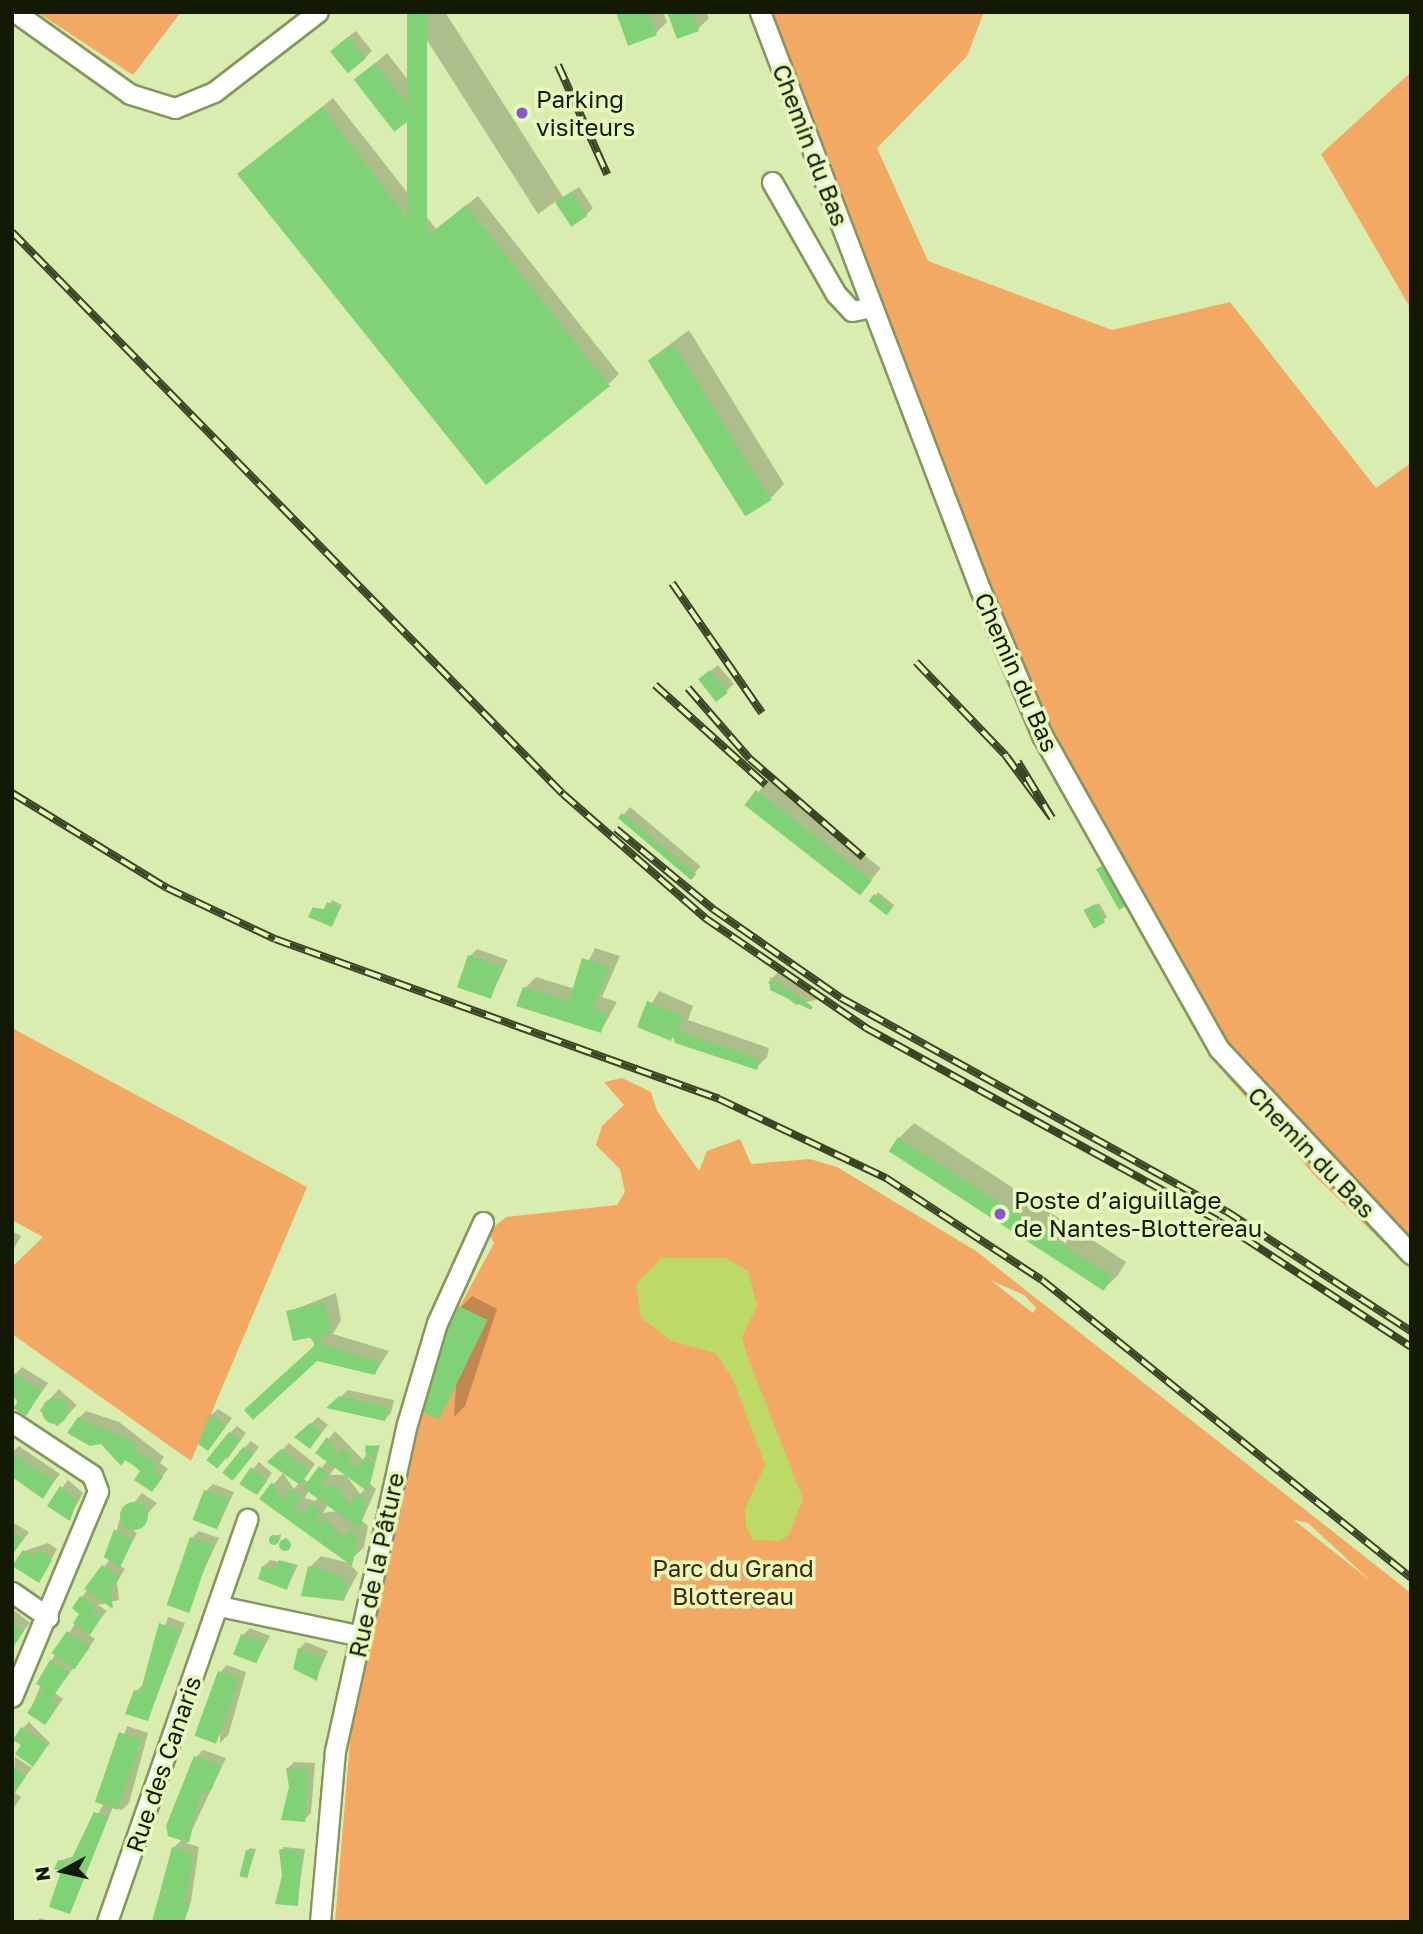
<!DOCTYPE html>
<html>
<head>
<meta charset="utf-8">
<style>
	body { margin:0 }
	#map { position:relative; width:1423px; height:1934px; overflow:hidden; background:#daedb0; font-family:"Golos Text",sans-serif }
	div>[style] { position:absolute }
	.green>* { inset:0; background:#f3a864 }
	.water>* { inset:0; background:#bcda65 }
	.shadow>* { inset:0; background:#0003; transform-origin:0 0 }
	.building>* { inset:0; background:#81d277; transform-origin:0 0 }
	.round { border-radius:50% }
	.roads { filter:drop-shadow(2px 0 #86975d) drop-shadow(-2px 0 #86975d) drop-shadow(0 2px #86975d) drop-shadow(0 -2px #86975d) }
	.minor>* { height:19px; margin:-9.5px; padding:0 9.5px; transform-origin:9.5px; border-radius:9.5px; background:#fff }
	.rail>* { height:8px; margin-top:-4px; transform-origin:0; background:repeating-linear-gradient(90deg,#e7fabc 0 16px,#3c4426 0 32px); box-sizing:border-box; border-block:2px solid #3c4426 }
	.dots>* { width:19px; height:19px; translate:-50% -50%; box-sizing:border-box; border:4px solid #e7fabc; border-radius:50% }
	span { translate:-50% -50%; white-space:nowrap; text-align:center; line-height:1.15; -webkit-text-stroke:7px #e7fabc; paint-order:stroke }
	.poi-label { font-size:24px; color:#141903 }
	.left { translate:0 -50%; text-align:left }
	.street-label { font-size:24px; color:#141903 }
	.park-label { font-size:24px; color:#472400 }
	.frame { position:absolute; inset:0; border:14px solid #141903; pointer-events:none }
	.north { position:absolute; left:28px; top:1836px; width:70px; height:70px; -webkit-text-stroke:5px #e7fabc; paint-order:stroke; rotate:262deg; font-size:19px; font-weight:700; line-height:28px; text-align:center; color:#141903 }
	.north::after { content:''; display:block; margin:auto; width:24px; height:32px; background:#141903; clip-path:polygon(50% 0,100% 100%,50% 72%,0 100%) }
</style>
</head>
<body>
<div id="map">
	<div class="green">
		<div style="clip-path:polygon(37px 12px,181px 12px,133px 75px)"></div>
		<div style="clip-path:polygon(750px 12px,984px 12px,967px 56px,877px 148px,928px 261px,1112px 330px,1230px 302px,1376px 488px,1411px 463px,1411px 1270px,1316px 1177px,1218px 1066px,1028px 726px)"></div>
		<div style="clip-path:polygon(1411px 72px,1411px 309px,1321px 154px)"></div>
		<div style="clip-path:polygon(12px 1028px,307px 1187px,191px 1461px,12px 1334px,12px 1267px,43px 1237px,12px 1220px)"></div>
		<div style="clip-path:polygon(evenodd,622px 1078px,651px 1092px,657px 1111px,699px 1171px,707px 1151px,740px 1139px,751px 1164px,810px 1159px,837px 1167px,976px 1251px,1411px 1593px,1411px 1922px,335px 1922px,351px 1730px,413px 1444px,446px 1332px,494px 1243px,488px 1232px,506px 1217px,617px 1205px,625px 1192px,620px 1169px,596px 1145px,602px 1126px,624px 1105px,604px 1082px,622px 1078px,990px 1280px,1024px 1295px,1036px 1308px,1033px 1313px,990px 1280px,622px 1078px,1295px 1520px,1308px 1523px,1372px 1582px,1295px 1521px,1295px 1520px)"></div>
	</div>
	<div class="water">
		<div style="clip-path:polygon(661px 1258px,726px 1258px,748px 1271px,757px 1306px,742px 1337px,747px 1355px,803px 1499px,789px 1535px,779px 1541px,753px 1540px,746px 1526px,745px 1509px,765px 1465px,732px 1377px,715px 1353px,672px 1341px,641px 1318px,636px 1285px)"></div>
	</div>
	<div class="shadow">
		<div style="clip-path:polygon(409px 12px,445px 12px,563px 197px,579px 187px,593px 208px,586px 215px,571px 225px,556px 201px,538px 214px)"></div>
		<div style="clip-path:polygon(618px 12px,663px 12px,667px 22px,656px 33px)"></div>
		<div style="clip-path:polygon(668px 12px,706px 12px,709px 18px,698px 29px)"></div>
		<div style="clip-path:polygon(356px 31px,372px 51px,365px 58px,339px 44px)"></div>
		<div style="clip-path:polygon(387px 53px,426px 103px,415px 114px,356px 80px)"></div>
		<div style="clip-path:polygon(333px 98px,436px 229px,478px 196px,619px 374px,609px 384px,240px 174px)"></div>
		<div style="clip-path:polygon(689px 330px,784px 484px,770px 499px,649px 360px)"></div>
		<div style="clip-path:polygon(718px 665px,734px 684px,717px 699px,708px 673px)"></div>
		<div style="left:768px;top:780px;width:143px;height:33px;rotate:38deg"></div>
		<div style="left:630px;top:807px;width:92px;height:14px;rotate:40deg"></div>
		<div style="left:878px;top:892px;width:21px;height:12px;rotate:39deg"></div>
		<div style="clip-path:polygon(332px 900px,342px 905px,332px 925px,314px 908px,327px 909px)"></div>
		<div style="clip-path:polygon(1099px 903px,1107px 917px,1095px 926px,1090px 908px)"></div>
		<div style="clip-path:polygon(595px 948px,620px 956px,602px 997px,617px 1002px,601px 1031px,525px 988px,536px 977px,575px 989px)"></div>
		<div style="clip-path:polygon(477px 949px,508px 960px,491px 996px,470px 956px)"></div>
		<div style="clip-path:polygon(778px 972px,819px 999px,796px 1005px,768px 983px)"></div>
		<div style="clip-path:polygon(659px 991px,693px 1006px,688px 1020px,769px 1048px,767px 1057px,756px 1068px,639px 1026px)"></div>
		<div style="clip-path:polygon(914px 1123px,1126px 1262px,1118px 1275px,1103px 1290px,899px 1138px)"></div>
		<div style="clip-path:polygon(12px 1231px,21px 1236px,12px 1252px)"></div>
		<div style="clip-path:polygon(336px 1293px,341px 1320px,333px 1334px,389px 1351px,375px 1373px,316px 1345px,288px 1312px)"></div>
		<div style="clip-path:polygon(472px 1296px,497px 1309px,465px 1406px,454px 1417px,461px 1307px)"></div>
		<div style="clip-path:polygon(22px 1367px,48px 1383px,26px 1414px,12px 1394px,12px 1378px)"></div>
		<div style="left:59px;top:1389px;width:24px;height:29px;rotate:42deg"></div>
		<div style="clip-path:polygon(348px 1390px,394px 1400px,391px 1413px,384px 1420px,330px 1407px)"></div>
		<div style="clip-path:polygon(218px 1409px,232px 1418px,215px 1441px,211px 1415px)"></div>
		<div style="clip-path:polygon(86px 1411px,119px 1422px,164px 1457px,160px 1463px,168px 1469px,152px 1490px,142px 1471px,126px 1459px,121px 1464px,79px 1418px)"></div>
		<div style="clip-path:polygon(318px 1417px,328px 1425px,310px 1447px,297px 1437px)"></div>
		<div style="clip-path:polygon(237px 1426px,246px 1433px,226px 1461px,230px 1433px)"></div>
		<div style="clip-path:polygon(evenodd,335px 1431px,364px 1461px,368px 1446px,380px 1445px,370px 1484px,376px 1489px,362px 1521px,368px 1526px,364px 1547px,349px 1562px,262px 1498px,283px 1473px,294px 1489px,299px 1483px,270px 1462px,289px 1443px,315px 1464px,304px 1479px,309px 1483px,328px 1460px,318px 1452px,335px 1431px,336px 1466px,366px 1488px,360px 1494px,346px 1475px,330px 1475px,336px 1466px,335px 1431px,309px 1490px,319px 1497px,315px 1501px,305px 1498px,309px 1490px,335px 1431px,328px 1504px,338px 1511px,323px 1513px,328px 1504px)"></div>
		<div style="clip-path:polygon(251px 1441px,259px 1447px,234px 1479px,244px 1448px)"></div>
		<div style="clip-path:polygon(19px 1446px,60px 1474px,43px 1496px,12px 1476px,12px 1453px)"></div>
		<div style="clip-path:polygon(259px 1462px,272px 1473px,263px 1486px,253px 1469px)"></div>
		<div style="clip-path:polygon(68px 1480px,83px 1493px,69px 1519px,49px 1505px)"></div>
		<div style="clip-path:polygon(213px 1484px,234px 1492px,218px 1527px,206px 1491px)"></div>
		<div style="clip-path:polygon(142px 1493px,157px 1503px,133px 1530px,137px 1533px,120px 1566px,125px 1569px,117px 1582px,119px 1600px,98px 1605px,107px 1611px,88px 1634px,95px 1639px,55px 1693px,63px 1699px,45px 1723px,29px 1713px,51px 1661px,82px 1613px,74px 1608px,110px 1559px,119px 1521px)"></div>
		<div style="clip-path:polygon(12px 1522px,29px 1532px,12px 1555px)"></div>
		<div style="clip-path:polygon(199px 1531px,219px 1538px,185px 1610px,192px 1538px)"></div>
		<div style="clip-path:polygon(281px 1534px,280px 1540px,272px 1543px,272px 1537px)"></div>
		<div style="clip-path:polygon(286px 1537px,291px 1545px,283px 1548px,284px 1540px)"></div>
		<div style="clip-path:polygon(48px 1543px,57px 1549px,39px 1581px,24px 1551px)"></div>
		<div style="clip-path:polygon(321px 1556px,349px 1563px,358px 1573px,344px 1599px,310px 1567px)"></div>
		<div style="clip-path:polygon(270px 1560px,298px 1565px,287px 1588px,263px 1567px)"></div>
		<div style="clip-path:polygon(15px 1611px,30px 1623px,12px 1646px,12px 1613px)"></div>
		<div style="clip-path:polygon(168px 1617px,185px 1623px,148px 1719px,135px 1691px,144px 1685px)"></div>
		<div style="clip-path:polygon(250px 1628px,270px 1636px,257px 1661px,243px 1635px)"></div>
		<div style="clip-path:polygon(306px 1642px,328px 1651px,316px 1679px,299px 1649px)"></div>
		<div style="clip-path:polygon(227px 1665px,246px 1672px,227px 1740px,228px 1735px,220px 1743px,220px 1672px)"></div>
		<div style="clip-path:polygon(29px 1722px,50px 1743px,33px 1765px,23px 1728px)"></div>
		<div style="clip-path:polygon(127px 1726px,148px 1733px,129px 1803px,122px 1810px,113px 1807px,70px 1912px,59px 1861px,74px 1856px,103px 1805px)"></div>
		<div style="clip-path:polygon(203px 1750px,226px 1758px,186px 1843px,199px 1847px,191px 1901px,184px 1922px,152px 1922px,173px 1848px,183px 1839px,196px 1757px)"></div>
		<div style="clip-path:polygon(15px 1757px,32px 1768px,14px 1792px,21px 1797px,12px 1811px)"></div>
		<div style="clip-path:polygon(294px 1762px,315px 1763px,311px 1813px,304px 1820px,288px 1768px)"></div>
		<div style="clip-path:polygon(283px 1847px,305px 1849px,297px 1904px,284px 1876px)"></div>
		<div style="clip-path:polygon(250px 1848px,256px 1849px,247px 1877px,247px 1851px)"></div>
		<div style="clip-path:polygon(40px 1918px,52px 1922px,36px 1922px)"></div>
	</div>
	<div class="building">
		<div style="left:407px;top:12px;width:20px;height:243px"></div>
		<div style="clip-path:polygon(616px 12px,648px 12px,657px 35px,628px 46px)"></div>
		<div style="clip-path:polygon(667px 12px,692px 12px,699px 31px,677px 39px)"></div>
		<div style="left:348px;top:37px;width:28px;height:23px;rotate:51deg"></div>
		<div style="left:375px;top:63px;width:66px;height:27px;rotate:52deg"></div>
		<div style="clip-path:polygon(322px 107px,424px 239px,466px 205px,610px 386px,486px 485px,237px 174px)"></div>
		<div style="left:571px;top:192px;width:29px;height:19px;rotate:56deg"></div>
		<div style="left:674px;top:344px;width:184px;height:31px;rotate:58deg"></div>
		<div style="left:710px;top:670px;width:29px;height:15px;rotate:52deg"></div>
		<div style="left:756px;top:790px;width:147px;height:19px;rotate:38deg"></div>
		<div style="clip-path:polygon(622px 813px,696px 874px,691px 880px,618px 818px)"></div>
		<div style="clip-path:polygon(1106px 864px,1127px 905px,1119px 910px,1096px 869px)"></div>
		<div style="left:874px;top:894px;width:23px;height:9px;rotate:38deg"></div>
		<div style="clip-path:polygon(327px 902px,340px 908px,332px 927px,308px 917px,313px 907px,323px 911px)"></div>
		<div style="left:1095px;top:904px;width:21px;height:13px;rotate:61deg"></div>
		<div style="left:468px;top:955px;width:36px;height:34px;rotate:19deg"></div>
		<div style="clip-path:polygon(582px 958px,610px 967px,593px 1008px,607px 1013px,601px 1033px,516px 1006px,523px 987px,569px 1001px)"></div>
		<div style="clip-path:polygon(770px 977px,813px 1007px,811px 1010px,770px 990px)"></div>
		<div style="clip-path:polygon(647px 1001px,683px 1017px,678px 1031px,760px 1059px,757px 1070px,675px 1043px,673px 1034px,671px 1041px,637px 1027px)"></div>
		<div style="left:898px;top:1137px;width:256px;height:17px;rotate:33deg"></div>
		<div style="clip-path:polygon(325px 1302px,331px 1333px,320px 1336px,322px 1344px,380px 1362px,375px 1375px,317px 1361px,253px 1420px,244px 1410px,314px 1346px,313px 1337px,293px 1341px,286px 1311px)"></div>
		<div style="left:459px;top:1306px;width:32px;height:111px;rotate:26deg"></div>
		<div style="clip-path:polygon(14px 1373px,42px 1391px,26px 1416px,13px 1408px,19px 1400px,12px 1396px)"></div>
		<div style="clip-path:polygon(339px 1396px,388px 1407px,385px 1421px,326px 1408px)"></div>
		<div class="round" style="left:42px;top:1398px;width:26px;height:26px"></div>
		<div style="clip-path:polygon(210px 1414px,226px 1426px,208px 1451px,198px 1444px)"></div>
		<div style="clip-path:polygon(78px 1417px,138px 1444px,134px 1449px,158px 1465px,154px 1471px,163px 1477px,152px 1492px,134px 1480px,140px 1471px,133px 1465px,125px 1460px,121px 1466px,101px 1444px,90px 1446px,67px 1433px)"></div>
		<div style="clip-path:polygon(310px 1423px,322px 1432px,310px 1449px,294px 1437px)"></div>
		<div style="left:229px;top:1432px;width:14px;height:36px;rotate:39deg"></div>
		<div style="clip-path:polygon(327px 1437px,338px 1454px,343px 1448px,353px 1456px,348px 1461px,357px 1468px,365px 1457px,375px 1464px,368px 1492px,315px 1453px)"></div>
		<div style="clip-path:polygon(366px 1445px,378px 1447px,375px 1460px,365px 1452px)"></div>
		<div style="left:243px;top:1447px;width:13px;height:33px;rotate:39deg"></div>
		<div style="clip-path:polygon(281px 1449px,310px 1471px,300px 1485px,267px 1462px)"></div>
		<div style="clip-path:polygon(12px 1453px,54px 1481px,43px 1499px,12px 1477px)"></div>
		<div style="clip-path:polygon(319px 1466px,329px 1474px,321px 1485px,335px 1485px,350px 1505px,357px 1494px,366px 1500px,360px 1529px,303px 1488px)"></div>
		<div style="clip-path:polygon(251px 1467px,267px 1481px,257px 1495px,239px 1484px)"></div>
		<div style="clip-path:polygon(272px 1482px,283px 1500px,291px 1489px,302px 1497px,295px 1509px,305px 1512px,311px 1503px,321px 1510px,314px 1522px,327px 1521px,344px 1538px,349px 1530px,358px 1537px,352px 1566px,259px 1499px)"></div>
		<div style="clip-path:polygon(60px 1486px,77px 1500px,70px 1521px,47px 1506px)"></div>
		<div style="left:204px;top:1490px;width:26px;height:32px;rotate:21deg"></div>
		<div class="round" style="left:120px;top:1502px;width:28px;height:28px"></div>
		<div style="clip-path:polygon(114px 1529px,132px 1541px,120px 1568px,104px 1557px)"></div>
		<div style="clip-path:polygon(12px 1532px,23px 1539px,12px 1555px)"></div>
		<div class="round" style="left:269px;top:1535px;width:10px;height:10px"></div>
		<div style="left:190px;top:1537px;width:24px;height:72px;rotate:19deg"></div>
		<div class="round" style="left:279px;top:1539px;width:12px;height:12px"></div>
		<div style="clip-path:polygon(40px 1549px,52px 1560px,39px 1583px,12px 1566px,23px 1550px,32px 1556px)"></div>
		<div style="clip-path:polygon(279px 1560px,294px 1564px,287px 1590px,258px 1579px,262px 1566px,277px 1568px)"></div>
		<div style="clip-path:polygon(102px 1565px,120px 1577px,111px 1590px,113px 1609px,84px 1589px)"></div>
		<div style="clip-path:polygon(308px 1566px,336px 1573px,348px 1584px,344px 1601px,301px 1596px)"></div>
		<div style="clip-path:polygon(80px 1596px,97px 1607px,92px 1613px,101px 1618px,90px 1635px,73px 1623px,79px 1614px,72px 1608px)"></div>
		<div style="clip-path:polygon(12px 1623px,24px 1631px,12px 1649px)"></div>
		<div style="clip-path:polygon(159px 1623px,180px 1630px,148px 1721px,125px 1714px,134px 1690px,140px 1693px)"></div>
		<div style="left:67px;top:1631px;width:28px;height:27px;rotate:35deg"></div>
		<div style="left:241px;top:1634px;width:25px;height:22px;rotate:21deg"></div>
		<div style="clip-path:polygon(298px 1648px,322px 1658px,317px 1681px,293px 1669px)"></div>
		<div style="clip-path:polygon(50px 1660px,69px 1673px,50px 1701px,58px 1706px,45px 1725px,27px 1713px,44px 1688px,36px 1684px)"></div>
		<div style="left:218px;top:1671px;width:23px;height:69px;rotate:20deg"></div>
		<div style="clip-path:polygon(21px 1727px,48px 1745px,33px 1767px,15px 1754px,21px 1745px,13px 1740px)"></div>
		<div style="left:119px;top:1732px;width:24px;height:74px;rotate:19deg"></div>
		<div style="clip-path:polygon(194px 1756px,220px 1765px,212px 1789px,200px 1795px,189px 1843px,168px 1836px,166px 1826px)"></div>
		<div style="clip-path:polygon(12px 1766px,26px 1776px,14px 1794px,12px 1793px)"></div>
		<div style="clip-path:polygon(286px 1768px,309px 1770px,305px 1822px,281px 1820px,289px 1787px)"></div>
		<div style="clip-path:polygon(94px 1812px,106px 1816px,105px 1826px,70px 1914px,49px 1907px,61px 1871px,54px 1869px,58px 1860px,69px 1864px)"></div>
		<div style="clip-path:polygon(172px 1847px,193px 1854px,187px 1898px,177px 1900px,190px 1904px,184px 1922px,152px 1922px)"></div>
		<div style="clip-path:polygon(279px 1849px,302px 1851px,298px 1906px,275px 1904px,282px 1876px)"></div>
		<div style="left:246px;top:1850px;width:8px;height:27px;rotate:14deg"></div>
	</div>
	<div class="roads">
		<div class="minor">
			<div style="left:15px;top:12px;width:141px;rotate:35.5deg"></div>
			<div style="left:130px;top:94px;width:47px;rotate:17.3deg"></div>
			<div style="left:175px;top:108px;width:42px;rotate:-22.3deg"></div>
			<div style="left:214px;top:92px;width:131px;rotate:-37.6deg"></div>
			<div style="left:760px;top:12px;width:618px;rotate:69.13deg"></div>
			<div style="left:980px;top:589px;width:159px;rotate:67deg"></div>
			<div style="left:1042px;top:735px;width:360px;rotate:60.6deg"></div>
			<div style="left:1219px;top:1049px;width:281px;rotate:46.9deg"></div>
			<div style="left:772px;top:182px;width:129px;rotate:60.3deg"></div>
			<div style="left:836px;top:294px;width:23px;rotate:47deg"></div>
			<div style="left:852px;top:311px;width:21px;rotate:-11deg"></div>
			<div style="left:12px;top:1422px;width:96px;rotate:33.5deg"></div>
			<div style="left:92px;top:1475px;width:17px;rotate:69deg"></div>
			<div style="left:98px;top:1491px;width:223px;rotate:112.7deg"></div>
			<div style="left:12px;top:1592px;width:44px;rotate:34.8deg"></div>
			<div style="left:219px;top:1606px;width:145px;rotate:11.9deg"></div>
			<div style="left:107px;top:1922px;width:427px;rotate:-70.8deg"></div>
			<div style="left:320px;top:1922px;width:172px;rotate:-85deg"></div>
			<div style="left:335px;top:1751px;width:335px;rotate:-77.6deg"></div>
			<div style="left:407px;top:1424px;width:105px;rotate:-73.5deg"></div>
			<div style="left:437px;top:1323px;width:111px;rotate:-65.5deg"></div>
		</div>
	</div>
	<div class="rail">
		<div style="left:558px;top:65px;width:120px;rotate:65.8deg"></div>
		<div style="left:12px;top:232px;width:787px;rotate:45.57deg"></div>
		<div style="left:563px;top:794px;width:189px;rotate:41.1deg"></div>
		<div style="left:705px;top:918px;width:195px;rotate:34.3deg"></div>
		<div style="left:866px;top:1028px;width:401px;rotate:28.7deg"></div>
		<div style="left:1218px;top:1221px;width:230px;rotate:33.1deg"></div>
		<div style="left:672px;top:583px;width:158px;rotate:55.3deg"></div>
		<div style="left:916px;top:662px;width:130px;rotate:46.2deg"></div>
		<div style="left:1006px;top:756px;width:77px;rotate:53.4deg"></div>
		<div style="left:1052px;top:818px;width:66px;rotate:-121.3deg"></div>
		<div style="left:655px;top:685px;width:149px;rotate:42deg"></div>
		<div style="left:688px;top:688px;width:94px;rotate:48.9deg"></div>
		<div style="left:750px;top:759px;width:150px;rotate:40.9deg"></div>
		<div style="left:12px;top:793px;width:182px;rotate:31.5deg"></div>
		<div style="left:167px;top:888px;width:119px;rotate:25.3deg"></div>
		<div style="left:275px;top:939px;width:472px;rotate:19.8deg"></div>
		<div style="left:719px;top:1099px;width:185px;rotate:25.3deg"></div>
		<div style="left:886px;top:1178px;width:186px;rotate:33.2deg"></div>
		<div style="left:1042px;top:1280px;width:474px;rotate:38.9deg"></div>
		<div style="left:616px;top:829px;width:126px;rotate:39.5deg"></div>
		<div style="left:713px;top:909px;width:156px;rotate:34.8deg"></div>
		<div style="left:841px;top:998px;width:440px;rotate:29deg"></div>
		<div style="left:1226px;top:1211px;width:221px;rotate:33deg"></div>
	</div>
	<div class="dots">
		<div style="left:522px;top:113px;background:#8a54cc"></div>
		<div style="left:1000px;top:1214px;background:#8a54cc"></div>
	</div>
	<div class="poi-label">
		<span class="left" style="left:536px;top:113px">Parking<br>visiteurs</span>
		<span class="left" style="left:1014px;top:1214px">Poste d’aiguillage<br>de Nantes-Blottereau</span>
	</div>
	<div class="street-label">
		<span style="left:811px;top:145px;rotate:69deg">Chemin du Bas</span>
		<span style="left:1017px;top:672px;rotate:66deg">Chemin du Bas</span>
		<span style="left:1312px;top:1152px;rotate:46deg">Chemin du Bas</span>
		<span style="left:376px;top:1565px;rotate:-78deg">Rue de la Pâture</span>
		<span style="left:163px;top:1764px;rotate:-71deg">Rue des Canaris</span>
	</div>
	<div class="park-label">
		<span style="left:733px;top:1582px">Parc du Grand<br>Blottereau</span>
	</div>
	<div class="frame"></div>
	<div class="north">N</div>
</div>
</body>
</html>
